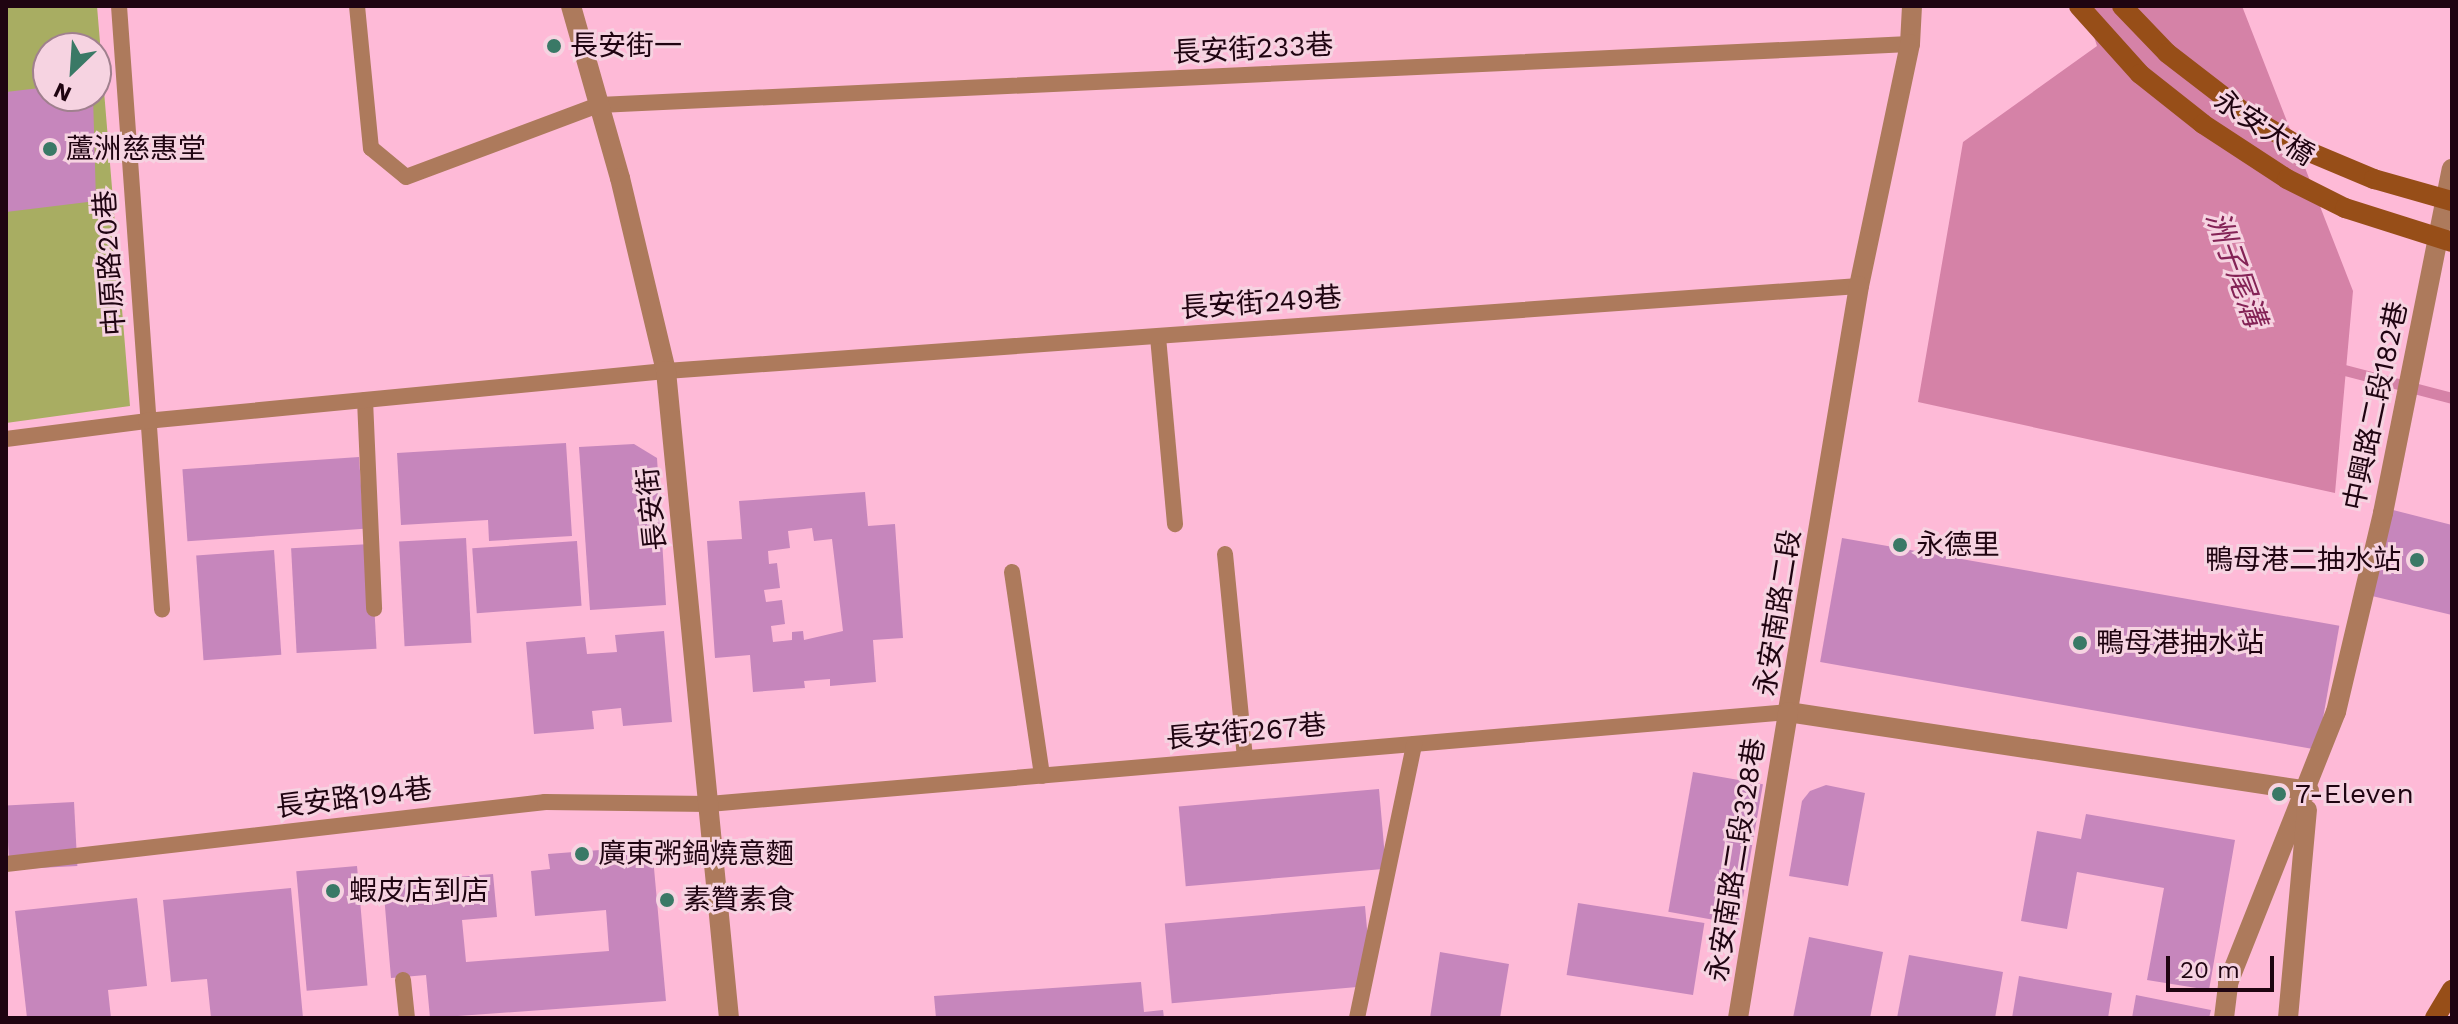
<!DOCTYPE html>
<html>
<head>
<meta charset="utf-8">
<style>
	body { margin:0 }
	#map { position:relative; width:2458px; height:1024px; overflow:hidden; background:#febad7; font-family:"Work Sans","Noto Sans TC",sans-serif }
	div>[style] { position:absolute }
	.green>* { inset:0; background:#a8ad62 }
	.water>* { inset:0; background:#d582a7 }
	.stream>* { height:11px; margin:-5.5px; padding:0 5.5px; transform-origin:5.5px; border-radius:5.5px; background:#d582a7 }
	.building>* { inset:0; background:#c686bc; transform-origin:0 0 }
	.service>* { height:16px; margin:-8px; padding:0 8px; transform-origin:8px; border-radius:8px; background:#ad7a5c }
	.minor>* { height:20px; margin:-10px; padding:0 10px; transform-origin:10px; border-radius:10px; background:#ad7a5c }
	.tertiary>* { height:20px; margin:-10px; padding:0 10px; transform-origin:10px; border-radius:10px; background:#ad7a5c }
	.secondary>* { height:20px; margin:-10px; padding:0 10px; transform-origin:10px; border-radius:10px; background:#974e18 }
	.secondary-bridge>* { height:20px; margin:-10px; padding:0 10px; transform-origin:10px; border-radius:10px; background:#974e18 }
	.dots>* { width:22px; height:22px; translate:-50% -50%; box-sizing:border-box; border:4px solid #f6d3e1; border-radius:50% }
	span { translate:-50% -50%; white-space:nowrap; text-align:center; line-height:1.15; -webkit-text-stroke:6px #f6d3e1; paint-order:stroke }
	.poi-label { font-size:28px; color:#1f0411 }
	.left { translate:0 -50%; text-align:left }
	.right { translate:-100% -50%; text-align:right }
	.street-label { font-size:28px; color:#1f0411 }
	.water-label { font-size:30px; color:#842356; font-style:italic }
	.frame { position:absolute; inset:0; border:8px solid #1f0411; pointer-events:none }
	.north { position:absolute; left:32px; top:32px; width:80px; height:80px; box-sizing:border-box; background:#f6d3e1; border:2px solid #a0808e; border-radius:50%; rotate:205deg; font-size:22px; font-weight:700; line-height:32px; text-align:center; color:#1f0411 }
	.north::after { content:''; display:block; margin:auto; width:28px; height:36px; background:#3a7966; clip-path:polygon(50% 0,100% 100%,50% 72%,0 100%) }
	.scale { position:absolute; left:2166px; top:956px; width:108px; height:36px; box-sizing:border-box; border:4px solid #1f0411; border-top:0; padding-left:10px; font-size:24px; line-height:28px; white-space:nowrap; color:#1f0411; -webkit-text-stroke:6px #f6d3e1; paint-order:stroke }
</style>
</head>
<body>
<div id="map">
	<div class="green">
		<div style="clip-path:polygon(evenodd,6px 6px,97px 6px,130px 406px,6px 423px,6px 6px,48px 48px,96px 48px,96px 96px,48px 96px,48px 48px)"></div>
	</div>
	<div class="water">
		<div style="clip-path:polygon(2084px 6px,2242px 6px,2353px 291px,2335px 493px,1918px 402px,1963px 142px,2097px 46px)"></div>
	</div>
	<div class="stream">
		<div style="left:2333px;top:367px;width:123px;rotate:14.6deg"></div>
	</div>
	<div class="building">
		<div style="clip-path:polygon(48px 87px,48px 96px,93px 96px,96px 201px,6px 212px,6px 92px)"></div>
		<div style="clip-path:polygon(566px 443px,572px 536px,489px 541px,488px 520px,401px 525px,397px 453px)"></div>
		<div style="clip-path:polygon(634px 444px,657px 458px,666px 605px,590px 610px,579px 447px)"></div>
		<div style="left:359px;top:457px;width:72px;height:177px;rotate:86deg"></div>
		<div style="clip-path:polygon(evenodd,865px 492px,868px 526px,895px 524px,903px 638px,873px 640px,876px 682px,830px 686px,830px 679px,804px 681px,805px 688px,753px 692px,750px 655px,715px 658px,707px 541px,742px 539px,739px 501px,865px 492px,812px 528px,814px 541px,832px 539px,843px 631px,804px 640px,803px 631px,792px 632px,792px 640px,773px 642px,771px 626px,785px 624px,782px 600px,766px 602px,764px 590px,780px 588px,777px 563px,769px 564px,768px 551px,790px 548px,788px 531px,812px 528px)"></div>
		<div style="clip-path:polygon(2393px 510px,2452px 525px,2452px 615px,2372px 596px)"></div>
		<div style="left:466px;top:538px;width:105px;height:67px;rotate:87deg"></div>
		<div style="left:1842px;top:538px;width:505px;height:126px;rotate:10deg"></div>
		<div style="left:577px;top:541px;width:65px;height:105px;rotate:86deg"></div>
		<div style="left:371px;top:544px;width:105px;height:80px;rotate:87deg"></div>
		<div style="left:274px;top:550px;width:105px;height:78px;rotate:86deg"></div>
		<div style="clip-path:polygon(664px 631px,672px 722px,623px 726px,621px 708px,592px 711px,594px 729px,534px 734px,526px 642px,585px 637px,587px 654px,617px 652px,615px 635px)"></div>
		<div style="left:1693px;top:772px;width:71px;height:142px;rotate:10deg"></div>
		<div style="clip-path:polygon(1826px 785px,1865px 793px,1848px 886px,1789px 876px,1802px 801px,1810px 791px)"></div>
		<div style="left:1379px;top:789px;width:80px;height:201px;rotate:85deg"></div>
		<div style="left:74px;top:802px;width:64px;height:68px;rotate:87deg"></div>
		<div style="clip-path:polygon(2086px 814px,2235px 840px,2209px 990px,2147px 980px,2164px 888px,2077px 872px,2067px 929px,2021px 921px,2037px 831px,2081px 839px)"></div>
		<div style="clip-path:polygon(652px 846px,666px 1001px,430px 1018px,426px 975px,391px 978px,383px 883px,493px 874px,497px 917px,462px 920px,466px 962px,609px 951px,606px 910px,535px 916px,531px 871px,550px 869px,548px 854px)"></div>
		<div style="left:357px;top:866px;width:120px;height:61px;rotate:85deg"></div>
		<div style="clip-path:polygon(291px 888px,303px 1018px,211px 1018px,207px 979px,171px 982px,163px 900px)"></div>
		<div style="clip-path:polygon(137px 898px,147px 986px,108px 990px,111px 1018px,27px 1018px,15px 911px)"></div>
		<div style="left:1578px;top:903px;width:128px;height:73px;rotate:9deg"></div>
		<div style="left:1365px;top:906px;width:80px;height:201px;rotate:85deg"></div>
		<div style="clip-path:polygon(1809px 937px,1883px 952px,1870px 1018px,1793px 1018px)"></div>
		<div style="clip-path:polygon(1440px 952px,1509px 964px,1500px 1018px,1430px 1018px)"></div>
		<div style="clip-path:polygon(1909px 955px,2003px 972px,1995px 1018px,1897px 1018px)"></div>
		<div style="clip-path:polygon(2019px 976px,2112px 993px,2108px 1018px,2012px 1018px)"></div>
		<div style="clip-path:polygon(1141px 982px,1144px 1012px,1163px 1010px,1164px 1018px,936px 1018px,934px 996px)"></div>
		<div style="clip-path:polygon(2136px 995px,2211px 1010px,2209px 1018px,2132px 1018px)"></div>
	</div>
	<div class="service">
		<div style="left:119px;top:6px;width:605px;rotate:85.92deg"></div>
		<div style="left:357px;top:6px;width:143px;rotate:84.4deg"></div>
		<div style="left:371px;top:148px;width:45px;rotate:39.6deg"></div>
		<div style="left:406px;top:177px;width:206px;rotate:-20.5deg"></div>
		<div style="left:599px;top:105px;width:1312px;rotate:-2.66deg"></div>
		<div style="left:1158px;top:337px;width:188px;rotate:84.8deg"></div>
		<div style="left:365px;top:400px;width:209px;rotate:87.5deg"></div>
		<div style="left:6px;top:439px;width:141px;rotate:-7.3deg"></div>
		<div style="left:146px;top:421px;width:522px;rotate:-5.49deg"></div>
		<div style="left:666px;top:371px;width:1196px;rotate:-4.08deg"></div>
		<div style="left:1225px;top:554px;width:205px;rotate:84.4deg"></div>
		<div style="left:1012px;top:572px;width:206px;rotate:81.6deg"></div>
		<div style="left:6px;top:864px;width:543px;rotate:-6.56deg"></div>
		<div style="left:545px;top:802px;width:164px;rotate:0.7deg"></div>
		<div style="left:709px;top:804px;width:1083px;rotate:-4.87deg"></div>
		<div style="left:403px;top:980px;width:38px;rotate:84deg"></div>
		<div style="left:1357px;top:1018px;width:280px;rotate:-78.2deg"></div>
	</div>
	<div class="minor">
		<div style="left:571px;top:6px;width:179px;rotate:74.1deg"></div>
		<div style="left:620px;top:178px;width:198px;rotate:76.6deg"></div>
		<div style="left:666px;top:371px;width:650px;rotate:84.44deg"></div>
		<div style="left:1912px;top:6px;width:38px;rotate:93deg"></div>
		<div style="left:1910px;top:44px;width:247px;rotate:101.9deg"></div>
		<div style="left:1859px;top:286px;width:432px;rotate:99.5deg"></div>
		<div style="left:1788px;top:712px;width:527px;rotate:8.62deg"></div>
		<div style="left:1738px;top:1018px;width:310px;rotate:-80.7deg"></div>
	</div>
	<div class="tertiary">
		<div style="left:2224px;top:1018px;width:35px;rotate:-83deg"></div>
		<div style="left:2228px;top:983px;width:292px;rotate:-68.3deg"></div>
		<div style="left:2336px;top:712px;width:204px;rotate:-76.7deg"></div>
		<div style="left:2383px;top:513px;width:351px;rotate:-78.7deg"></div>
		<div style="left:2288px;top:1018px;width:209px;rotate:-84.8deg"></div>
	</div>
	<div class="secondary">
		<div style="left:2435px;top:1018px;width:33px;rotate:-59deg"></div>
	</div>
	<div class="secondary-bridge">
		<div style="left:2079px;top:6px;width:91px;rotate:48.1deg"></div>
		<div style="left:2140px;top:74px;width:80px;rotate:38.4deg"></div>
		<div style="left:2203px;top:124px;width:100px;rotate:33.2deg"></div>
		<div style="left:2287px;top:179px;width:65px;rotate:26.6deg"></div>
		<div style="left:2345px;top:208px;width:112px;rotate:17.6deg"></div>
		<div style="left:2122px;top:6px;width:65px;rotate:46.2deg"></div>
		<div style="left:2167px;top:53px;width:105px;rotate:37.6deg"></div>
		<div style="left:2250px;top:117px;width:66px;rotate:30.8deg"></div>
		<div style="left:2307px;top:151px;width:73px;rotate:22.7deg"></div>
		<div style="left:2374px;top:179px;width:81px;rotate:15.8deg"></div>
	</div>
	<div class="dots">
		<div style="left:554px;top:46px;background:#3a7966"></div>
		<div style="left:50px;top:149px;background:#3a7966"></div>
		<div style="left:1900px;top:545px;background:#3a7966"></div>
		<div style="left:2417px;top:560px;background:#3a7966"></div>
		<div style="left:2080px;top:643px;background:#3a7966"></div>
		<div style="left:2279px;top:794px;background:#3a7966"></div>
		<div style="left:582px;top:854px;background:#3a7966"></div>
		<div style="left:333px;top:891px;background:#3a7966"></div>
		<div style="left:667px;top:900px;background:#3a7966"></div>
	</div>
	<div class="poi-label">
		<span class="left" style="left:570px;top:46px">長安街一</span>
		<span class="left" style="left:66px;top:149px">蘆洲慈惠堂</span>
		<span class="left" style="left:1916px;top:545px">永德里</span>
		<span class="right" style="left:2401px;top:560px">鴨母港二抽水站</span>
		<span class="left" style="left:2096px;top:643px">鴨母港抽水站</span>
		<span class="left" style="left:2295px;top:794px">7-Eleven</span>
		<span class="left" style="left:598px;top:854px">廣東粥鍋燒意麵</span>
		<span class="left" style="left:349px;top:891px">蝦皮店到店</span>
		<span class="left" style="left:683px;top:900px">素贊素食</span>
	</div>
	<div class="street-label">
		<span style="left:1253px;top:49px;rotate:-3deg">長安街233巷</span>
		<span style="left:2264px;top:128px;rotate:33deg">永安大橋</span>
		<span style="left:110px;top:263px;rotate:-94deg">中原路20巷</span>
		<span style="left:1261px;top:303px;rotate:-4deg">長安街249巷</span>
		<span style="left:2376px;top:406px;rotate:-78deg">中興路二段182巷</span>
		<span style="left:652px;top:509px;rotate:-96deg">長安街</span>
		<span style="left:1778px;top:613px;rotate:-81deg">永安南路二段</span>
		<span style="left:1246px;top:732px;rotate:-5deg">長安街267巷</span>
		<span style="left:354px;top:798px;rotate:-7deg">長安路194巷</span>
		<span style="left:1736px;top:860px;rotate:-81deg">永安南路二段328巷</span>
	</div>
	<div class="water-label">
		<span style="left:2236px;top:269px;rotate:70deg">洲子尾溝</span>
	</div>
	<div class="frame"></div>
	<div class="north">N</div>
	<div class="scale">20 m</div>
</div>
</body>
</html>
